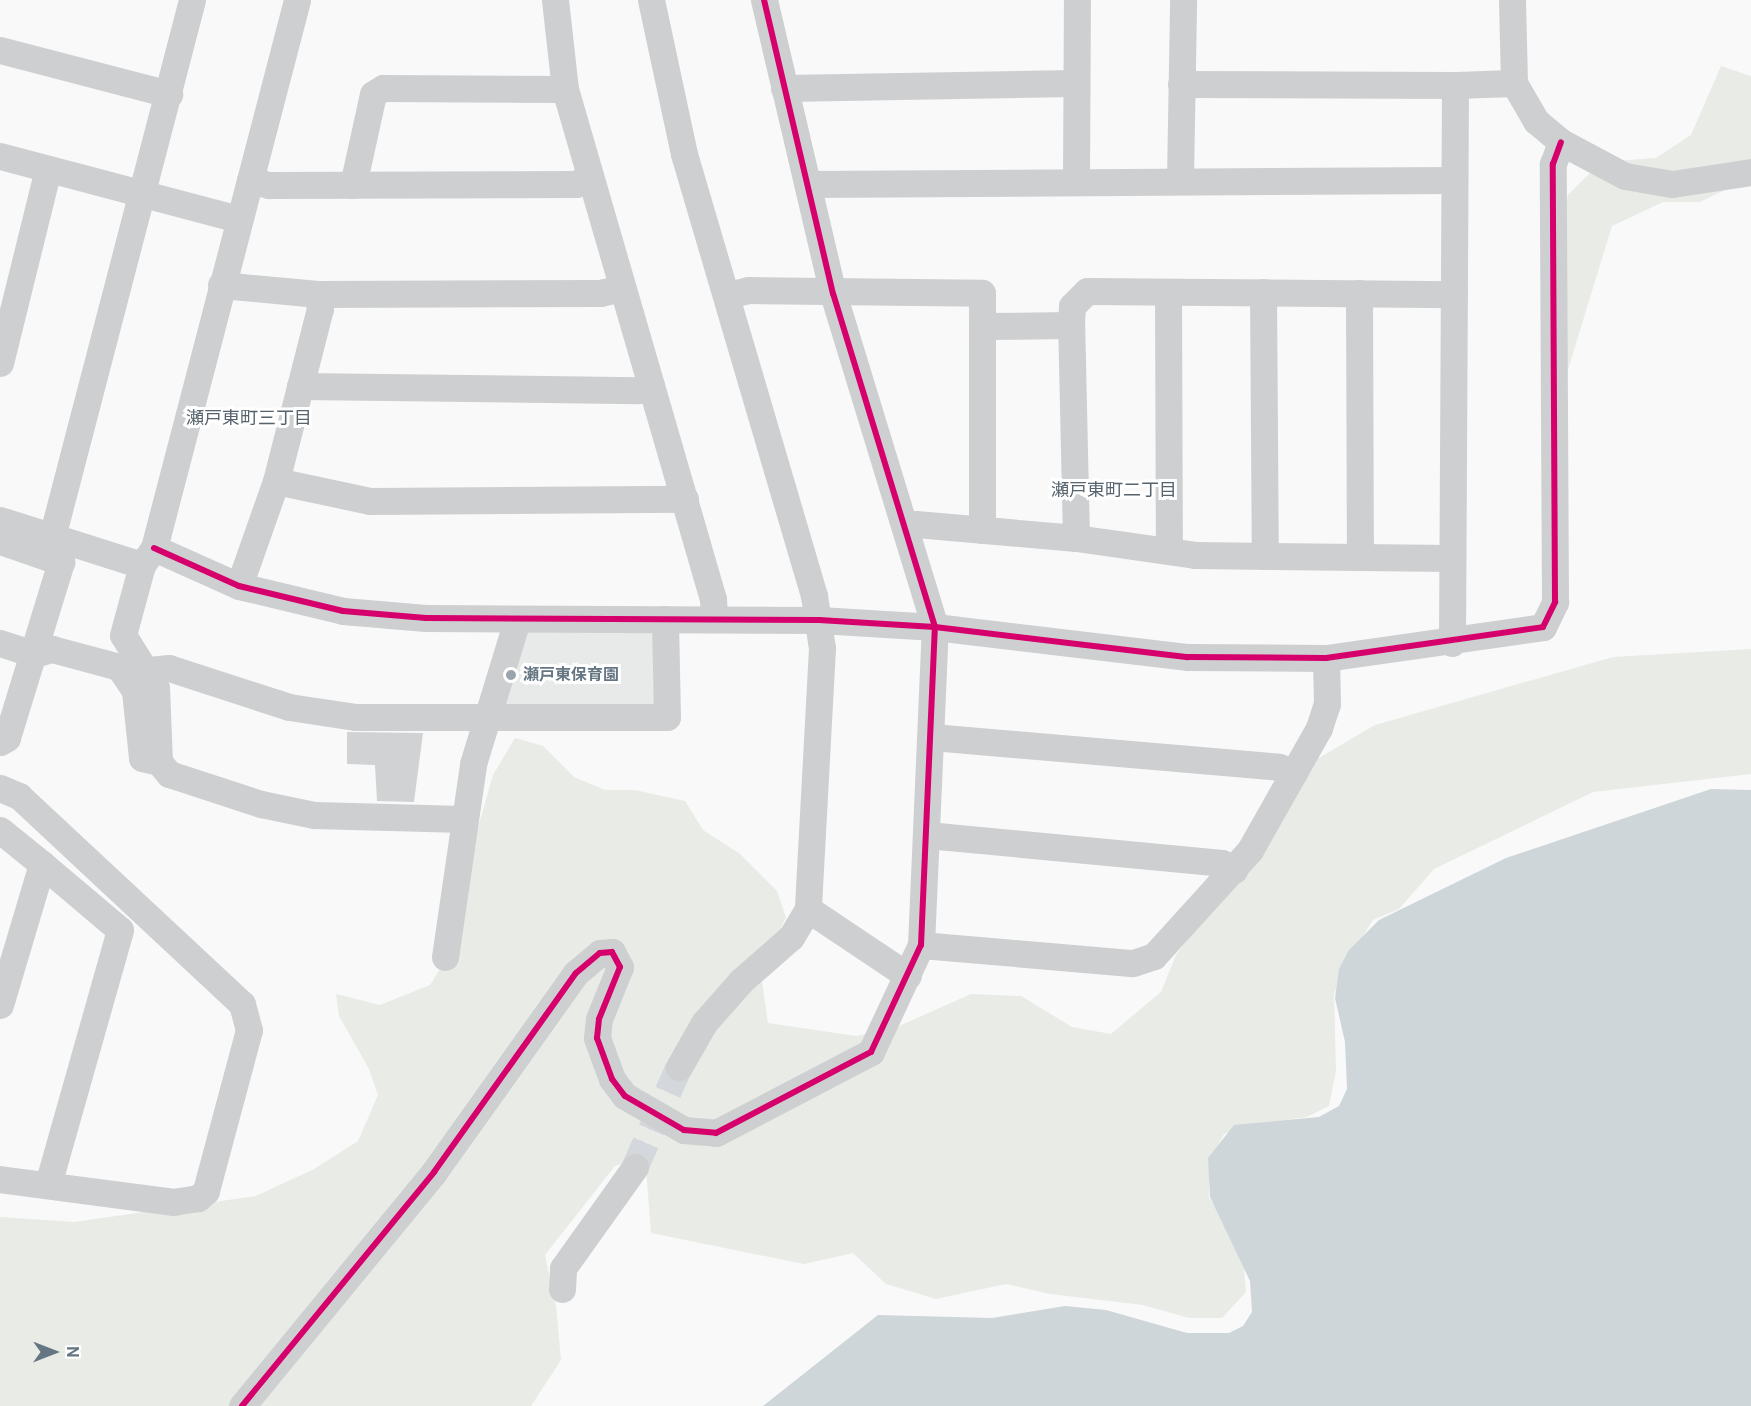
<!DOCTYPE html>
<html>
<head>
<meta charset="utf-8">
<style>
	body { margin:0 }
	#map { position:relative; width:1751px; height:1406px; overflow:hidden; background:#f9f9f9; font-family:Roboto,"Noto Sans JP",sans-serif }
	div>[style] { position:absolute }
	.built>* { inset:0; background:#e8e9e9 }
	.green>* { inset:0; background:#e8ebe6 }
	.water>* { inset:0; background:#ced6d9 }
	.building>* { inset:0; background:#d0d2d3 }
	.minor-tunnel>* { height:27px; margin-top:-13.5px; transform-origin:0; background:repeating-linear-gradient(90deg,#d4d8dc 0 27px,transparent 0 41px) }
	.minor>* { height:27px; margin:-13.5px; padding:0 13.5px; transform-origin:13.5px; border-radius:13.5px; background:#cecfd0 }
	.cycleway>* { height:6px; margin:-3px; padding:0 3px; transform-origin:3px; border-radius:3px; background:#d6006c }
	.dots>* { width:16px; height:16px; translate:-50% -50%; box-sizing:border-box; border:3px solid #fff; border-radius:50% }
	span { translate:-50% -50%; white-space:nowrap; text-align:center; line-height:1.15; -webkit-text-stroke:6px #fff; paint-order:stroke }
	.poi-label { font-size:16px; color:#657683; font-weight:700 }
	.left { translate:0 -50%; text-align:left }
	.neighbourhood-label { font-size:18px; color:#57646e }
	.north { position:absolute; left:24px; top:1322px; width:60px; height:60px; -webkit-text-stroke:4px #fff; paint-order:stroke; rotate:90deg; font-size:16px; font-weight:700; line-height:24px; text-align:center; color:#657683 }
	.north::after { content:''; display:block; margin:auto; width:21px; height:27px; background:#657683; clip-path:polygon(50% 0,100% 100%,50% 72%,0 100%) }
</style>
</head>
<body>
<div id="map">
	<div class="built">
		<div style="clip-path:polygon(533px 628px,649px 629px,660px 640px,660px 699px,649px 709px,509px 711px,500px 699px,521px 638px)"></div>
	</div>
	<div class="green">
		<div style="clip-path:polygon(1721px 66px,1751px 76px,1751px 173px,1745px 180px,1700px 202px,1663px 202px,1612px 226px,1566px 376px,1558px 241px,1568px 195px,1601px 162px,1656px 158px,1691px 135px)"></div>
		<div style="clip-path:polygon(1751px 649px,1751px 774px,1593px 792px,1434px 869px,1399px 909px,1373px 920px,1345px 964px,1334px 994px,1336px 1071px,1329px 1106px,1307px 1117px,1251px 1124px,1224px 1134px,1209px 1161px,1209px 1198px,1242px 1244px,1246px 1292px,1222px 1318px,1189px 1318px,1143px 1305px,1050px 1294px,1006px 1284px,936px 1299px,886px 1284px,853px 1253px,804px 1264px,651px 1233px,646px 1168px,633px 1160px,615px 1166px,545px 1255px,556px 1306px,561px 1360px,531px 1406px,0 1406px,0 1217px,74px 1222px,256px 1196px,314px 1169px,358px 1141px,378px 1095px,369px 1069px,339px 1016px,336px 994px,380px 1005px,430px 985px,454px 946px,454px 911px,493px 775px,515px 738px,543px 746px,574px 777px,605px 790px,635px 790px,685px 801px,703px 830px,740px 854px,777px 891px,786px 918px,760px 968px,768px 1023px,856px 1036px,897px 1027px,971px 994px,1021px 996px,1072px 1027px,1111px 1034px,1161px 992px,1176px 955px,1255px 852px,1312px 762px,1375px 725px,1613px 657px)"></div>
	</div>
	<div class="water">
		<div style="clip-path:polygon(1711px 789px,1751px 790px,1751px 1406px,763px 1406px,878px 1315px,992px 1318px,1065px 1306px,1106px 1310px,1187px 1333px,1229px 1333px,1243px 1326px,1252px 1312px,1250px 1281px,1210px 1197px,1208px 1158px,1234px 1125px,1319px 1117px,1339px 1106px,1347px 1089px,1345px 1042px,1335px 998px,1339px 969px,1349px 950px,1379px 920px,1506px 858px)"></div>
	</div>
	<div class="building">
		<div style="clip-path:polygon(347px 732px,423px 733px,414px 802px,377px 801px,375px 765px,347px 764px)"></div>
	</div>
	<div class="minor-tunnel">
		<div style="left:635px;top:1167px;width:109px;rotate:-66.3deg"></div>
	</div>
	<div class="minor">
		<div style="left:555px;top:0;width:90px;rotate:83.6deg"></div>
		<div style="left:565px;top:89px;width:531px;rotate:73.82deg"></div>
		<div style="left:713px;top:599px;width:20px;rotate:87deg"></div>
		<div style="left:651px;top:0;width:157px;rotate:77.9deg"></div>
		<div style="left:684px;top:154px;width:461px;rotate:73.6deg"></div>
		<div style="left:814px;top:596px;width:53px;rotate:81.3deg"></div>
		<div style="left:822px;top:648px;width:261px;rotate:93.1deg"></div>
		<div style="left:808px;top:909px;width:33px;rotate:121deg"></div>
		<div style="left:791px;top:937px;width:67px;rotate:138.7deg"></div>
		<div style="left:741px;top:981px;width:56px;rotate:131.4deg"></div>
		<div style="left:704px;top:1023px;width:51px;rotate:119.6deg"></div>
		<div style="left:1512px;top:0;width:83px;rotate:88.6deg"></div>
		<div style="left:1514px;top:83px;width:44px;rotate:59.9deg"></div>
		<div style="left:1536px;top:121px;width:33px;rotate:40deg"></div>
		<div style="left:1561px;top:142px;width:72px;rotate:28deg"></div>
		<div style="left:1625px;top:176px;width:48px;rotate:9.7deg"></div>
		<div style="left:1672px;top:184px;width:80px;rotate:-8.6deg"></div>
		<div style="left:0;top:50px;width:175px;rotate:14.6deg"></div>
		<div style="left:1181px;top:84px;width:274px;rotate:0.2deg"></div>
		<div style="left:784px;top:88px;width:292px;rotate:-1deg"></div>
		<div style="left:0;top:156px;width:247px;rotate:14.8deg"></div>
		<div style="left:250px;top:180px;width:20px;rotate:15deg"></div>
		<div style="left:269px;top:185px;width:307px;rotate:-0.2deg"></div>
		<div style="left:576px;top:184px;width:16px;rotate:-30deg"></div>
		<div style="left:1076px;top:180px;width:180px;rotate:-89.7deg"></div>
		<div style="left:1180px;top:180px;width:180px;rotate:-89deg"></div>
		<div style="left:809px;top:184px;width:644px;rotate:-0.36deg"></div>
		<div style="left:353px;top:185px;width:93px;rotate:-77.6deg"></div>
		<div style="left:373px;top:94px;width:12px;rotate:-31deg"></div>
		<div style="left:383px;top:88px;width:182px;rotate:0.3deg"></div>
		<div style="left:221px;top:285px;width:97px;rotate:5.3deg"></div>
		<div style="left:318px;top:294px;width:282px;rotate:-0.2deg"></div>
		<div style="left:600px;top:293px;width:23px;rotate:-13deg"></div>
		<div style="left:1168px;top:292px;width:259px;rotate:89.8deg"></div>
		<div style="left:1263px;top:292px;width:264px;rotate:89.6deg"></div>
		<div style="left:1359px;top:293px;width:264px;rotate:89.8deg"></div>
		<div style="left:727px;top:295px;width:22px;rotate:-13deg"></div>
		<div style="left:748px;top:290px;width:234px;rotate:0.7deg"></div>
		<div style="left:982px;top:293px;width:237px;rotate:90deg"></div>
		<div style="left:982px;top:326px;width:89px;rotate:-0.6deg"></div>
		<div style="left:0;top:363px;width:200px;rotate:-76.1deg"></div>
		<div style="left:300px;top:386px;width:339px;rotate:0.7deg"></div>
		<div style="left:639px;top:390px;width:13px;rotate:-23deg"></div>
		<div style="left:276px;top:481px;width:96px;rotate:12deg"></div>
		<div style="left:370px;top:501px;width:315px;rotate:-0.4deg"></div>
		<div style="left:0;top:520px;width:149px;rotate:17.6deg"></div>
		<div style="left:905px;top:527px;width:11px;rotate:-15deg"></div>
		<div style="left:916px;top:524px;width:161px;rotate:5deg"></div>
		<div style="left:1076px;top:538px;width:120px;rotate:8.1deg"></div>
		<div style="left:1195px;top:555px;width:255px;rotate:0.7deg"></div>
		<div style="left:52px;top:537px;width:555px;rotate:-75.39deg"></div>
		<div style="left:1076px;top:538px;width:213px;rotate:-91.3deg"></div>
		<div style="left:1071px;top:325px;width:19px;rotate:-87deg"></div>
		<div style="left:1072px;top:306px;width:21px;rotate:-45deg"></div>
		<div style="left:1087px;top:291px;width:367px;rotate:0.5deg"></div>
		<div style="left:0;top:541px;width:65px;rotate:19deg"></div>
		<div style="left:61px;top:562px;width:184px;rotate:107.1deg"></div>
		<div style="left:7px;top:738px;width:8px;rotate:150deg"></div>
		<div style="left:154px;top:548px;width:93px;rotate:24.1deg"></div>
		<div style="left:239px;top:586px;width:107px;rotate:13.5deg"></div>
		<div style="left:343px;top:611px;width:83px;rotate:4.8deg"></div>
		<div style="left:426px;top:618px;width:393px;rotate:0.3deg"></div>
		<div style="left:819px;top:620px;width:116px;rotate:3.5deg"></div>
		<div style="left:935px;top:627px;width:255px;rotate:6.8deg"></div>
		<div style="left:1188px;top:657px;width:138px;rotate:0.4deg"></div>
		<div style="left:1326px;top:658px;width:219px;rotate:-8.1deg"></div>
		<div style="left:1543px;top:627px;width:28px;rotate:-64deg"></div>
		<div style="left:1555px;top:602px;width:438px;rotate:-90.3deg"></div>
		<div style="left:1553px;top:164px;width:23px;rotate:-70deg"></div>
		<div style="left:239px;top:586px;width:111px;rotate:-70.6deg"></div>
		<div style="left:276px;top:481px;width:178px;rotate:-75.7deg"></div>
		<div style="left:320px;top:309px;width:15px;rotate:-98deg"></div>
		<div style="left:0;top:643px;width:36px;rotate:18deg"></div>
		<div style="left:34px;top:654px;width:19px;rotate:-16deg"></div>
		<div style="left:52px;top:649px;width:69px;rotate:15deg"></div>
		<div style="left:119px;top:667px;width:29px;rotate:56deg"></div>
		<div style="left:135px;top:691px;width:67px;rotate:84deg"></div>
		<div style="left:142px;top:758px;width:17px;rotate:13deg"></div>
		<div style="left:159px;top:762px;width:16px;rotate:50deg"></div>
		<div style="left:169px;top:774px;width:97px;rotate:18.1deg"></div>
		<div style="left:261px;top:804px;width:54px;rotate:11.7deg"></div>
		<div style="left:314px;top:815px;width:149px;rotate:1.5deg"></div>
		<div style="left:1452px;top:643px;width:558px;rotate:-89.69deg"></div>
		<div style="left:1455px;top:85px;width:59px;rotate:-1.9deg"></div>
		<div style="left:149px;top:670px;width:20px;rotate:-6deg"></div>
		<div style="left:169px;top:668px;width:126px;rotate:18deg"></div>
		<div style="left:289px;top:707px;width:68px;rotate:8.5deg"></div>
		<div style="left:356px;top:717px;width:311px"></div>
		<div style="left:667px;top:717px;width:98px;rotate:-91.2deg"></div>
		<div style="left:932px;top:737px;width:348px;rotate:4.9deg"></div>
		<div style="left:1279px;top:767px;width:16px;rotate:22deg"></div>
		<div style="left:159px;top:762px;width:74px;rotate:-92.3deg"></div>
		<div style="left:156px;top:688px;width:62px;rotate:-121.9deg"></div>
		<div style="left:123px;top:635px;width:73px;rotate:-74.8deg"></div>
		<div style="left:142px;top:565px;width:21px;rotate:-55deg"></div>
		<div style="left:154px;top:548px;width:566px;rotate:-75.37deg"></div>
		<div style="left:0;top:788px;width:21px;rotate:23deg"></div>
		<div style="left:19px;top:796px;width:305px;rotate:43deg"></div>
		<div style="left:242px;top:1004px;width:27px;rotate:75deg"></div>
		<div style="left:249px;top:1030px;width:167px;rotate:105deg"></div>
		<div style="left:206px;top:1191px;width:11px;rotate:139deg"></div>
		<div style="left:198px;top:1198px;width:24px;rotate:171deg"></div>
		<div style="left:174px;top:1202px;width:176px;rotate:-172.5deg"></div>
		<div style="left:0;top:830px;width:54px;rotate:39deg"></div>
		<div style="left:42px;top:864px;width:147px;rotate:106.6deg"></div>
		<div style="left:927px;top:835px;width:296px;rotate:5.4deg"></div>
		<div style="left:1222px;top:863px;width:14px;rotate:30deg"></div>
		<div style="left:42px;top:864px;width:102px;rotate:40.2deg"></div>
		<div style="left:120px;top:930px;width:265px;rotate:105.8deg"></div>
		<div style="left:808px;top:909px;width:120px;rotate:33.8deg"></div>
		<div style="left:921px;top:945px;width:213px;rotate:4.9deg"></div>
		<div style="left:1133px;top:963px;width:22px;rotate:-18deg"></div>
		<div style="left:1154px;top:956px;width:143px;rotate:-47.8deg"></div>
		<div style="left:1250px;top:850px;width:140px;rotate:-60.5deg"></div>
		<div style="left:1319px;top:728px;width:25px;rotate:-72deg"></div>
		<div style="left:1327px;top:704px;width:46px;rotate:-91.2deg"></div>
		<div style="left:445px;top:957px;width:195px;rotate:-81.7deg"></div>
		<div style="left:473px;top:764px;width:151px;rotate:-73deg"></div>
		<div style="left:562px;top:1289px;width:21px;rotate:-87deg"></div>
		<div style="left:563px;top:1268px;width:124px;rotate:-54.5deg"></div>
		<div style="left:242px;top:1406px;width:303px;rotate:-50.6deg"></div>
		<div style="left:434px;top:1172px;width:244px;rotate:-54.5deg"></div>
		<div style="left:576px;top:973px;width:31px;rotate:-40deg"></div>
		<div style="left:600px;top:953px;width:12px;rotate:-5deg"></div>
		<div style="left:612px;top:952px;width:17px;rotate:62deg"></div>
		<div style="left:620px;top:967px;width:56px;rotate:112deg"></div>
		<div style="left:599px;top:1019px;width:19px;rotate:96deg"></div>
		<div style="left:597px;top:1038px;width:44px;rotate:69.9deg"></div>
		<div style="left:612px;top:1079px;width:21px;rotate:53deg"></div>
		<div style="left:625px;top:1096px;width:68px;rotate:30deg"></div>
		<div style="left:684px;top:1130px;width:32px;rotate:5deg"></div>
		<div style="left:716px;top:1133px;width:175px;rotate:-27.6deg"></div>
		<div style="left:871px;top:1052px;width:118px;rotate:-65deg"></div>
		<div style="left:921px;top:945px;width:318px;rotate:-87.5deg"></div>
		<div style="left:935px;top:627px;width:348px;rotate:-107deg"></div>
		<div style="left:833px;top:294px;width:302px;rotate:-103.2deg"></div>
	</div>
	<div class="cycleway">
		<div style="left:154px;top:548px;width:93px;rotate:24.1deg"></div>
		<div style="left:239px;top:586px;width:107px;rotate:13.5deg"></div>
		<div style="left:343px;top:611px;width:83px;rotate:4.8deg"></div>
		<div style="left:426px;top:618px;width:393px;rotate:0.3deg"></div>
		<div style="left:819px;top:620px;width:116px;rotate:3.5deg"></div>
		<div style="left:935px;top:627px;width:255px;rotate:6.8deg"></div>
		<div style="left:1188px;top:657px;width:138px;rotate:0.4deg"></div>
		<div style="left:1326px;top:658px;width:219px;rotate:-8.1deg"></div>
		<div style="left:1543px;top:627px;width:28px;rotate:-64deg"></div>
		<div style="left:1555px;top:602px;width:438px;rotate:-90.3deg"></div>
		<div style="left:1553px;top:164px;width:23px;rotate:-70deg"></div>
		<div style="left:242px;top:1406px;width:303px;rotate:-50.6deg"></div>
		<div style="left:434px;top:1172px;width:244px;rotate:-54.5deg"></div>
		<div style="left:576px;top:973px;width:31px;rotate:-40deg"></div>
		<div style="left:600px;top:953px;width:12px;rotate:-5deg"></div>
		<div style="left:612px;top:952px;width:17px;rotate:62deg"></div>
		<div style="left:620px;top:967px;width:56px;rotate:112deg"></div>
		<div style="left:599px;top:1019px;width:19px;rotate:96deg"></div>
		<div style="left:597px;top:1038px;width:44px;rotate:69.9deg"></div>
		<div style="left:612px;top:1079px;width:21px;rotate:53deg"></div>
		<div style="left:625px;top:1096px;width:68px;rotate:30deg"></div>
		<div style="left:684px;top:1130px;width:32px;rotate:5deg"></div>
		<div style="left:716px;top:1133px;width:175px;rotate:-27.6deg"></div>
		<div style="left:871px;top:1052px;width:118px;rotate:-65deg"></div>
		<div style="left:921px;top:945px;width:318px;rotate:-87.5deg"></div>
		<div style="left:935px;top:627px;width:348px;rotate:-107deg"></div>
		<div style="left:833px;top:294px;width:302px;rotate:-103.2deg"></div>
	</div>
	<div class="dots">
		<div style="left:511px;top:675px;background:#99a4ac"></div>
	</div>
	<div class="poi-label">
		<span class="left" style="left:523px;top:675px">瀬戸東保育園</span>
	</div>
	<div class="neighbourhood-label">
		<span style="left:249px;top:418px">瀬戸東町三丁目</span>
		<span style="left:1114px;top:490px">瀬戸東町二丁目</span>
	</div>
	<div class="north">N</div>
</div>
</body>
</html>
